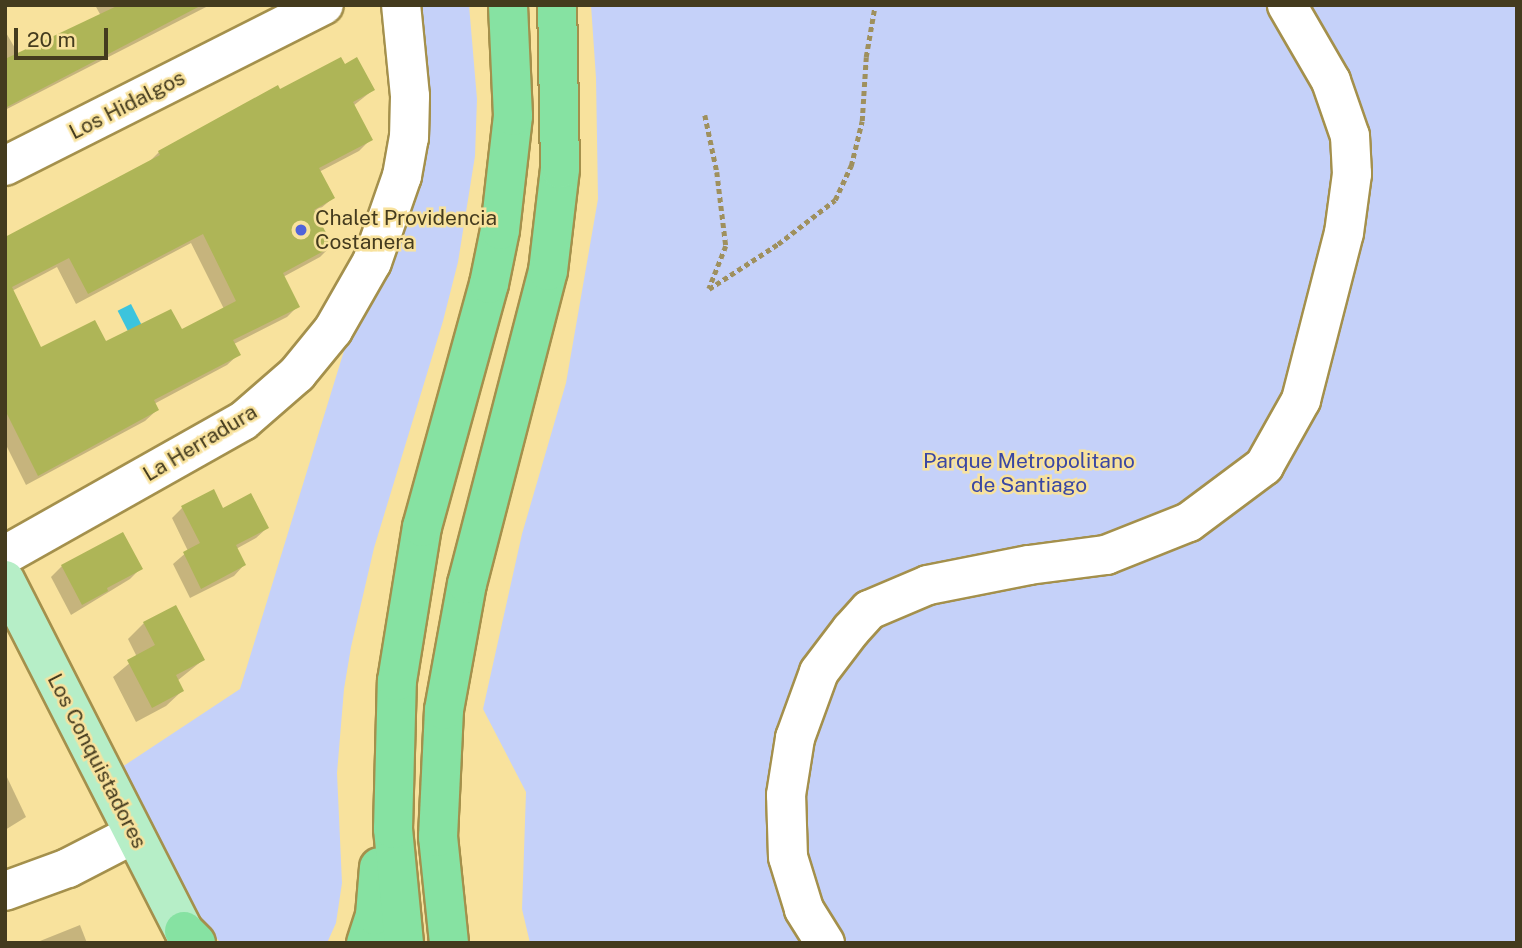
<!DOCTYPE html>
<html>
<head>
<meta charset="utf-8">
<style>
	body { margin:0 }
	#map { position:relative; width:1522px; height:948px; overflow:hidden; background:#f8e29d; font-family:"Public Sans",sans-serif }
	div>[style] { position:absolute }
	.green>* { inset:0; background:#c5d1f9 }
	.water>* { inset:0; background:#3cc4dd; transform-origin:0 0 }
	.shadow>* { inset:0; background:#0003 }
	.building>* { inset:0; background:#aeb557 }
	.path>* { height:4.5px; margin-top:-2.25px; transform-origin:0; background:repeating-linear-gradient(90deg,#9f905e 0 5px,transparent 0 8.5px) }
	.roads { filter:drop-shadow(2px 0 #a4904c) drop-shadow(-2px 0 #a4904c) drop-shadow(0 2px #a4904c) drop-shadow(0 -2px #a4904c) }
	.minor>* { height:38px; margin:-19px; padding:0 19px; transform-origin:19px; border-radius:19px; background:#fff }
	.major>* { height:38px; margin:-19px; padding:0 19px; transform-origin:19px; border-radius:19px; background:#b6eec7 }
	.highway>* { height:38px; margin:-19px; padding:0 19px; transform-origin:19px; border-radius:19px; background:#86e2a2 }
	.dots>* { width:19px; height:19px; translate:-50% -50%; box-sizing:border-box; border:4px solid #f8e29d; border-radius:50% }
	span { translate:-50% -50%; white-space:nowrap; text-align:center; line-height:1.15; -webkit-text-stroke:5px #f8e29d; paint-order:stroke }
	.street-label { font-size:21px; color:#443b1e }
	.poi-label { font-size:21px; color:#443b1e }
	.left { translate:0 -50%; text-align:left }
	.park-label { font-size:21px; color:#3a47a3 }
	.frame { position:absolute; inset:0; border:7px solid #443b1e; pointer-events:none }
	.scale { position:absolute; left:14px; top:28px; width:94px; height:32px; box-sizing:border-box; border:4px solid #443b1e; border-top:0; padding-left:9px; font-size:21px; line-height:24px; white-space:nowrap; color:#443b1e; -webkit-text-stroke:5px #f8e29d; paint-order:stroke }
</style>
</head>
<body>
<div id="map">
	<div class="green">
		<div style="clip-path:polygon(421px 5px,469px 5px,477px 99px,475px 156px,458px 262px,443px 321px,374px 548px,351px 647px,344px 689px,337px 773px,342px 883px,336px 923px,327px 943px,221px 943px,205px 926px,122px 767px,240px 689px,347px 341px,428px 102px)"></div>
		<div style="clip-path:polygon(591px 5px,1517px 5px,1517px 943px,530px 943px,522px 909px,526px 792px,483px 709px,522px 534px,566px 383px,598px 199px,596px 78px)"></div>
	</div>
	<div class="water">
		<div style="left:131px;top:304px;width:33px;height:15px;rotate:63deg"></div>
	</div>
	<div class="shadow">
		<div style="clip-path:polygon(95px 5px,210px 5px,5px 110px,5px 31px,19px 55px,101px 16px)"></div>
		<div style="clip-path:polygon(evenodd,344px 66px,373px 90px,353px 106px,370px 140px,359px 151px,319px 172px,333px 198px,314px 214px,331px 246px,320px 257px,283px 277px,298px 306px,287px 317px,234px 344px,239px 354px,227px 365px,154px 404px,157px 410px,145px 421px,26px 485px,5px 443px,5px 238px,148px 163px,159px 152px,279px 91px,344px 66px,191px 243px,224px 309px,181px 332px,105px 344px,41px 349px,12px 291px,57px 267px,76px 304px,191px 243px)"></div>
		<div style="clip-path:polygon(182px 508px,223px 510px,267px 528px,256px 538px,236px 549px,244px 565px,234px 576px,190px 598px,173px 564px,188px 551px,172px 518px)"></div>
		<div style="clip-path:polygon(62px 566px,141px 568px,130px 579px,71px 615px,51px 577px)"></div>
		<div style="clip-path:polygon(144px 623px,203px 660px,177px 681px,182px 691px,166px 706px,136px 722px,113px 677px,137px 657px,128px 639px)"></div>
		<div style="clip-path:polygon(5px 773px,26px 817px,5px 830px)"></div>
		<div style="clip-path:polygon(80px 925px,87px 943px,35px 943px)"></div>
	</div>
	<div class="building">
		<div style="clip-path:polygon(119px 5px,202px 5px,5px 108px,5px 59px)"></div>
		<div style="clip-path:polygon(evenodd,341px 57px,345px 64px,357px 57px,375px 90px,353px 102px,373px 140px,319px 168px,335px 198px,314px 210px,333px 246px,283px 273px,300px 307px,233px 340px,241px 355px,154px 400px,159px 410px,38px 476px,5px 410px,5px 237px,160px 155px,158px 151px,278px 85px,280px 89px,341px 57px,203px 234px,236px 301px,182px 329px,171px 309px,106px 341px,95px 320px,41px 347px,12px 287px,69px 258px,88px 294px,203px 234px)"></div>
		<div style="clip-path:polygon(214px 489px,223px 508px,251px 493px,269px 528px,236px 545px,246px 565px,201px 589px,183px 552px,200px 543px,181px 506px)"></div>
		<div style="clip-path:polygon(123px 532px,143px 569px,107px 588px,108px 591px,82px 605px,61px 565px)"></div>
		<div style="clip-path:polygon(176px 605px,205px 660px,176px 675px,184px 691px,152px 708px,127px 660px,155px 645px,143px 622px)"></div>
	</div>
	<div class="path">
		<div style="left:705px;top:115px;width:58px;rotate:78.1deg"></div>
		<div style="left:717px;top:172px;width:75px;rotate:83.1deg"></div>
		<div style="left:726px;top:246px;width:46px;rotate:111.6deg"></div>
		<div style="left:709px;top:289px;width:82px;rotate:-33.1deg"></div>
		<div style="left:778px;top:244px;width:72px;rotate:-37.7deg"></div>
		<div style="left:835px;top:200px;width:38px;rotate:-65deg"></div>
		<div style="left:851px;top:166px;width:46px;rotate:-76.3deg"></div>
		<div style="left:862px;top:121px;width:64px;rotate:-86.4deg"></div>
		<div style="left:866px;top:57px;width:53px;rotate:-80.2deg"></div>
	</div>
	<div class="roads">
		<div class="minor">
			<div style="left:5px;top:166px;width:357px;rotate:-26.8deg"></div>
			<div style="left:5px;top:555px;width:273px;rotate:-29.4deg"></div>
			<div style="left:243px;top:421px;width:72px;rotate:-41deg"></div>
			<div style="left:297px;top:374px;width:57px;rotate:-50.7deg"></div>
			<div style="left:333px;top:330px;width:78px;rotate:-60.2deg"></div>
			<div style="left:372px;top:262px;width:91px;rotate:-70.8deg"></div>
			<div style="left:402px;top:176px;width:39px;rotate:-80deg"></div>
			<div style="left:409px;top:138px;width:42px;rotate:-88.6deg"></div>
			<div style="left:410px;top:96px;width:91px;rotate:-95.6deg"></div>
			<div style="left:5px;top:891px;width:67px;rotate:-20.1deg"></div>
			<div style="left:68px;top:868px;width:74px;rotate:-27.3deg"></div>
			<div style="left:825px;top:943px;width:40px;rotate:-122deg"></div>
			<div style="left:804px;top:909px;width:54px;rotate:-107.1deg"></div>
			<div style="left:788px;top:857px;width:62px;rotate:-91.8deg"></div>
			<div style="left:786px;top:795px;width:58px;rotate:-81deg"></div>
			<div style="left:795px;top:738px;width:70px;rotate:-70deg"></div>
			<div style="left:819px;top:672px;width:53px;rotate:-52.7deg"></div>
			<div style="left:851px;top:630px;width:27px;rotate:-48deg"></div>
			<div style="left:869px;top:610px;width:64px;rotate:-23deg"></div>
			<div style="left:928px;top:585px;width:103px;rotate:-11.2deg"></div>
			<div style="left:1029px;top:565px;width:78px;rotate:-7.4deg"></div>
			<div style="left:1106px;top:555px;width:89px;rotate:-21.7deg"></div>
			<div style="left:1189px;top:522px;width:94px;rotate:-36.7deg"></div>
			<div style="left:1264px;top:466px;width:76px;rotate:-60.7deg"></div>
			<div style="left:1301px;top:400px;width:172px;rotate:-75.6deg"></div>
			<div style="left:1344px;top:233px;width:60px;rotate:-82.3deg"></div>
			<div style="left:1352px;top:174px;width:38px;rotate:-93deg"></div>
			<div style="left:1350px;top:136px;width:58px;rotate:-109.1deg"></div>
			<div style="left:1331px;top:81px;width:88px;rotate:-120.1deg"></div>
		</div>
		<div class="major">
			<div style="left:5px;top:580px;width:407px;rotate:63deg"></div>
		</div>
		<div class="highway">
			<div style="left:184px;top:931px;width:17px;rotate:45deg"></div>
			<div style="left:366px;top:943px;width:29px;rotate:-72deg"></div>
			<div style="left:375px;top:915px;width:48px;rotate:-85.2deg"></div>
			<div style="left:404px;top:943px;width:115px;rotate:-95.5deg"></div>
			<div style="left:393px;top:829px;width:148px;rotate:-88.5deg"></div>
			<div style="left:397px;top:681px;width:156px;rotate:-80.8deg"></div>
			<div style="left:422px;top:527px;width:252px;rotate:-74.6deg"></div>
			<div style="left:489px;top:284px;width:55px;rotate:-78.5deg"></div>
			<div style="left:500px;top:230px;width:115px;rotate:-83.5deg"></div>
			<div style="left:513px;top:116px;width:111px;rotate:-92.6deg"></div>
			<div style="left:449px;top:943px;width:107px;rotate:-95.9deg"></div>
			<div style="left:438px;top:837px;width:127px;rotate:-87.3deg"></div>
			<div style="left:444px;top:710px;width:128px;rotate:-79.7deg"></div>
			<div style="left:467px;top:584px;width:323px;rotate:-75.5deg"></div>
			<div style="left:548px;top:271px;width:103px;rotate:-83.3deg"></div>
			<div style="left:560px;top:169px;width:164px;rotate:-91deg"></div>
		</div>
	</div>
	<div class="dots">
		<div style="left:301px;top:230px;background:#5163d9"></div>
	</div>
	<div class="street-label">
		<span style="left:127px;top:105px;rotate:-27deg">Los Hidalgos</span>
		<span style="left:200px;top:443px;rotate:-31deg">La Herradura</span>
		<span style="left:97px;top:761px;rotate:63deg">Los Conquistadores</span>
	</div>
	<div class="poi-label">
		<span class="left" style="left:315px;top:230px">Chalet Providencia<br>Costanera</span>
	</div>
	<div class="park-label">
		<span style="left:1029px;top:473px">Parque Metropolitano<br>de Santiago</span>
	</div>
	<div class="frame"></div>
	<div class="scale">20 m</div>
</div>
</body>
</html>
